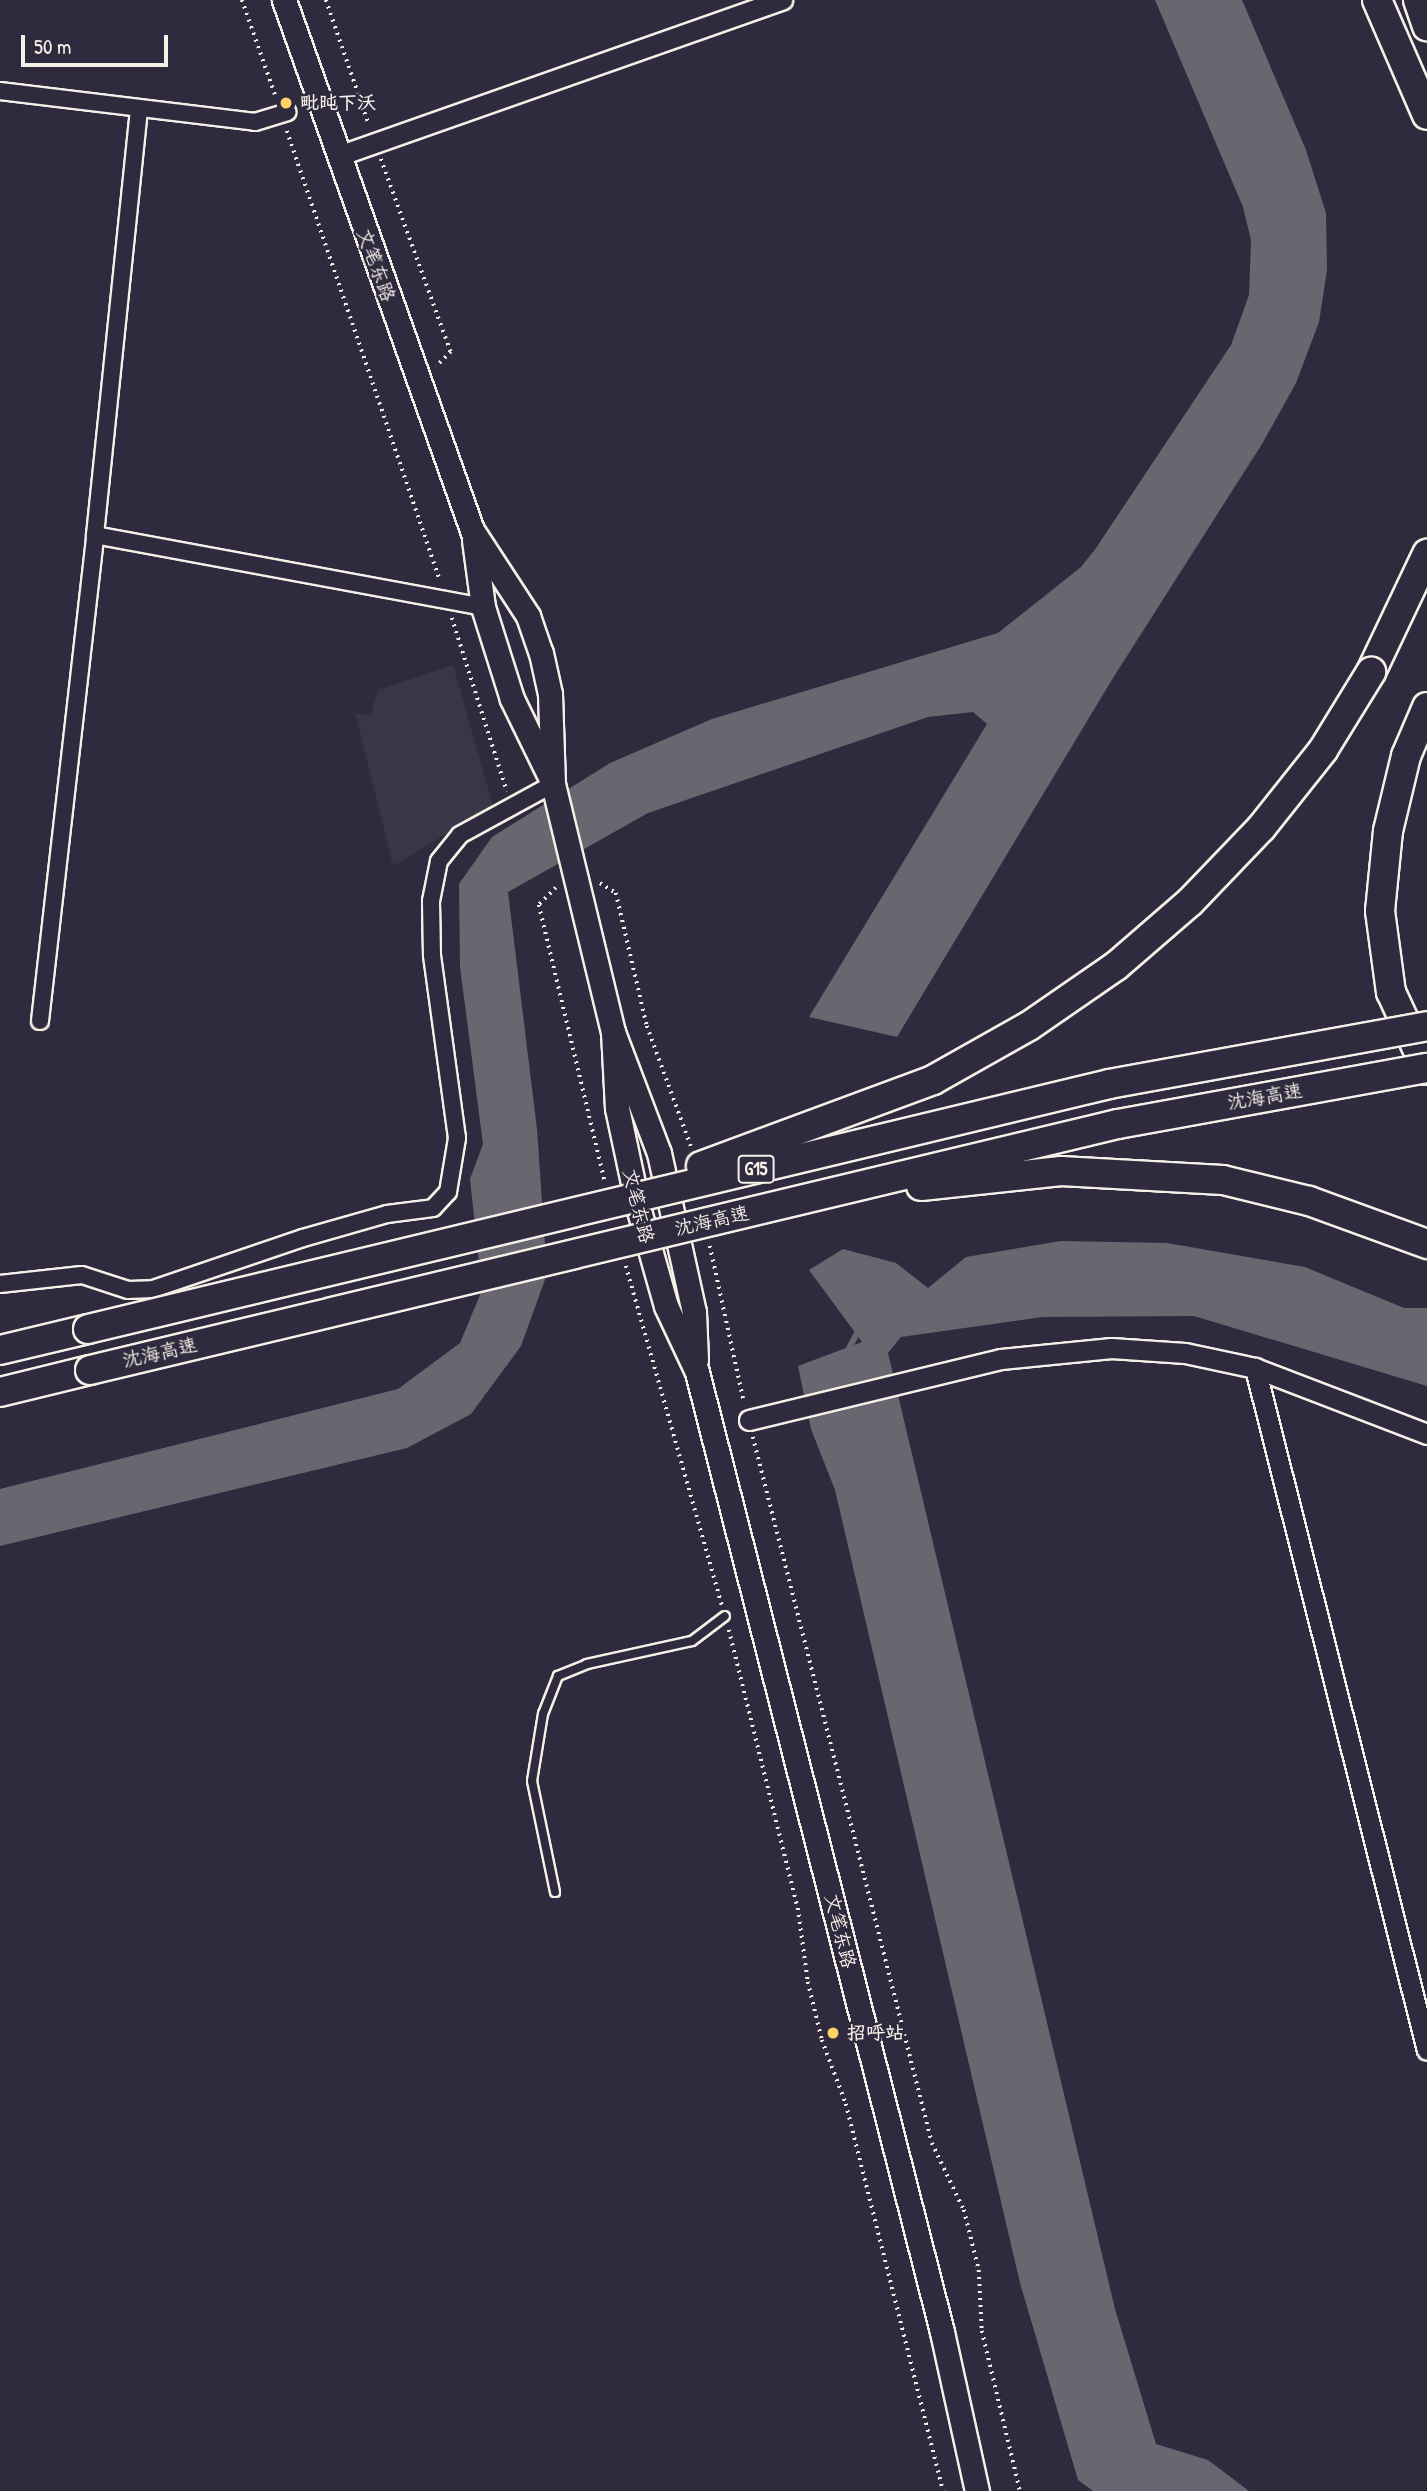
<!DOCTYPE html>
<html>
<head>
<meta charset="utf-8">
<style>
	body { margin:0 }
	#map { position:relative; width:1427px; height:2491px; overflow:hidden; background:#2f2a3d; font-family:"Patrick Hand","LXGW WenKai TC",sans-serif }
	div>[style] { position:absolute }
	.built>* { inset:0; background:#3b3647 }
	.water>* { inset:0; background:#6a6670 }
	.stream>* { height:6px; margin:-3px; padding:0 3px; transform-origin:3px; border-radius:3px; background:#6a6670 }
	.path>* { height:3.5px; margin-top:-1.75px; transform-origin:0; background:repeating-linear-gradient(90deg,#f4f1e8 0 2px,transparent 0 7px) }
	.roads { filter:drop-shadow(2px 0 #f4f1e8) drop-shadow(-2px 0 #f4f1e8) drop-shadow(0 2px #f4f1e8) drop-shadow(0 -2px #f4f1e8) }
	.service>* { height:8px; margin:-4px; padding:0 4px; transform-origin:4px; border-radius:4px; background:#2f2a3d }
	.minor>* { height:16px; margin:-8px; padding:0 8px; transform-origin:8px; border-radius:8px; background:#2f2a3d }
	.tertiary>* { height:19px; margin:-9.5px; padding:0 9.5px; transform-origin:9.5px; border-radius:9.5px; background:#2f2a3d }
	.secondary>* { height:23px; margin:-11.5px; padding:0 11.5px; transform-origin:11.5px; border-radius:11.5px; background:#2f2a3d }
	.motorway>* { height:28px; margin:-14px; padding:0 14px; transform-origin:14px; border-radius:14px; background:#2f2a3d }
	.bridges { filter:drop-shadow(2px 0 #f4f1e8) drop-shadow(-2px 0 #f4f1e8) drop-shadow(0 2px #f4f1e8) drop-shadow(0 -2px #f4f1e8) }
	.motorway-bridge>* { height:28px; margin:-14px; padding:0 14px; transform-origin:14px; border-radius:14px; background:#2f2a3d }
	.dots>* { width:19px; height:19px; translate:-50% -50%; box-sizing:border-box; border:4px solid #2f2a3d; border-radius:50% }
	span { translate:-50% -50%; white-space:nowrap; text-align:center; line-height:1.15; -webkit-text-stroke:5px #2f2a3d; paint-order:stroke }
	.shield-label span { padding:2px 5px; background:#2f2a3d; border:2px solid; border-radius:5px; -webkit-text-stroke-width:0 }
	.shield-label { font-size:18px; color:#f4f1e8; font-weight:700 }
	.poi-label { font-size:19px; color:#f4f1e8; font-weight:700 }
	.left { translate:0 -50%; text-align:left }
	.street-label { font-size:19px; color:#f4f1e8 }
	.scale { position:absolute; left:21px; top:35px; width:147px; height:32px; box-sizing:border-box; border:4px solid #f4f1e8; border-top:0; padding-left:9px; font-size:21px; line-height:24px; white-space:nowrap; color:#f4f1e8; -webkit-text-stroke:5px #2f2a3d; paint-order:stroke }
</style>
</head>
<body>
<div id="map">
	<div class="built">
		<div style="clip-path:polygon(453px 665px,493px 806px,393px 866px,355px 713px,371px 715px,378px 690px)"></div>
	</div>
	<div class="water">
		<div style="clip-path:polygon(1155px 0,1242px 0,1306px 150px,1326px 213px,1327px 270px,1319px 322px,1296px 383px,1262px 444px,1113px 678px,897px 1037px,809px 1017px,987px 724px,973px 712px,928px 717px,648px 813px,508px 892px,537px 1129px,547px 1274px,521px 1346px,471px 1414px,407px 1448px,0 1546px,0 1489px,398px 1389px,460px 1343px,482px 1290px,470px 1179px,483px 1144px,460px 967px,459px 884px,492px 837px,610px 763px,712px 719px,998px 633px,1081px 567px,1096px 548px,1231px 345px,1249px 295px,1251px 240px,1243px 207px)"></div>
		<div style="clip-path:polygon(1061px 1241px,1167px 1243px,1305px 1267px,1404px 1308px,1427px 1308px,1427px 1386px,1194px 1316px,1043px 1317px,901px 1337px,888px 1353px,1115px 2309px,1156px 2444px,1208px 2460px,1249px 2491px,1093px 2491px,1078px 2480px,1020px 2283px,835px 1490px,811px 1429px,798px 1366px,862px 1342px,809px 1270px,843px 1249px,896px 1263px,928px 1288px,966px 1257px)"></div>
	</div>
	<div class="stream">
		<div style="left:847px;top:1352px;width:27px;rotate:-62deg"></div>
	</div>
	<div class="path">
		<div style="left:242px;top:0;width:103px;rotate:70.7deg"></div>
		<div style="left:326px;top:0;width:132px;rotate:71deg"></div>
		<div style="left:287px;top:131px;width:475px;rotate:71.2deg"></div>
		<div style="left:381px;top:159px;width:205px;rotate:70.1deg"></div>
		<div style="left:451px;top:352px;width:21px;rotate:135deg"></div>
		<div style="left:452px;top:618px;width:182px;rotate:72.4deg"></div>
		<div style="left:600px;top:883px;width:19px;rotate:32deg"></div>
		<div style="left:616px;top:893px;width:137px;rotate:76.9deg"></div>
		<div style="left:647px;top:1026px;width:128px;rotate:69.9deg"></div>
		<div style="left:556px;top:888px;width:24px;rotate:135deg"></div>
		<div style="left:539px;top:905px;width:284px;rotate:76.6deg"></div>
		<div style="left:710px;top:1246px;width:160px;rotate:77.7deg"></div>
		<div style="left:626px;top:1266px;width:353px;rotate:74.2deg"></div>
		<div style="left:753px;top:1437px;width:728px;rotate:75.77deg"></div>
		<div style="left:932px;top:2143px;width:74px;rotate:64.5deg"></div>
		<div style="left:964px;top:2210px;width:62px;rotate:76deg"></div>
		<div style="left:979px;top:2270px;width:61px;rotate:87.2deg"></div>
		<div style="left:982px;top:2331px;width:164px;rotate:76.6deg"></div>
		<div style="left:729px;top:1630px;width:286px;rotate:76.1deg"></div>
		<div style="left:798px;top:1908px;width:75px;rotate:82.3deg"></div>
		<div style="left:808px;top:1982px;width:60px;rotate:76.4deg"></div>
		<div style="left:822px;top:2040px;width:68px;rotate:69.4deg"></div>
		<div style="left:846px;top:2104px;width:399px;rotate:75.9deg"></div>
	</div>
	<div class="roads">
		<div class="service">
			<div style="left:555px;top:1892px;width:113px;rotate:-101.7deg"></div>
			<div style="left:532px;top:1781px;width:68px;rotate:-80.7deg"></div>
			<div style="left:543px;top:1714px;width:41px;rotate:-68.5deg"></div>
			<div style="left:558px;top:1676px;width:31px;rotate:-22deg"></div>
			<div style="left:587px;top:1664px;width:107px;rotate:-12.4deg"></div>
			<div style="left:692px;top:1641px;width:41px;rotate:-37.1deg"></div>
		</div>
		<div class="minor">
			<div style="left:0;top:91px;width:257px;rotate:6.9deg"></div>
			<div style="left:255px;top:122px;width:34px;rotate:-17deg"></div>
			<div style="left:95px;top:535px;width:426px;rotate:-84.1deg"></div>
			<div style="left:40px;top:1021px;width:489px;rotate:-83.5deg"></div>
			<div style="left:95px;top:535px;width:395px;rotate:10.5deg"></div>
			<div style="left:0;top:1284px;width:82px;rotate:-6.3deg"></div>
			<div style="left:82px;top:1275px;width:48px;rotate:18.1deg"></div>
			<div style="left:128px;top:1290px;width:25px;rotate:-2deg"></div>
			<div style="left:153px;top:1289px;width:158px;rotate:-18.8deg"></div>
			<div style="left:303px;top:1238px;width:87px;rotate:-15.9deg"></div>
			<div style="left:387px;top:1214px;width:46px;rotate:-7.4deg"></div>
			<div style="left:433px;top:1208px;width:22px;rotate:-47deg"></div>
			<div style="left:448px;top:1192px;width:55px;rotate:-80.5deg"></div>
			<div style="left:457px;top:1138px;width:185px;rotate:-97.8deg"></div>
			<div style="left:432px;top:955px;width:54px;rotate:-91.1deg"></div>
			<div style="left:431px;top:901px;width:41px;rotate:-78.7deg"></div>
			<div style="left:439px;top:861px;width:33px;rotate:-51deg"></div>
			<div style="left:460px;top:835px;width:106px;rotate:-28.7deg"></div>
		</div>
		<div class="tertiary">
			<div style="left:338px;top:156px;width:471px;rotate:-19.4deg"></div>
			<div style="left:1255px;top:1368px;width:703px;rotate:75.85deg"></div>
			<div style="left:749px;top:1420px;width:259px;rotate:-13.6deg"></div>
			<div style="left:1001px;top:1359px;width:111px;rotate:-5.7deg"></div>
			<div style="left:1111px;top:1348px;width:74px;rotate:3.9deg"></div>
			<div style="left:1185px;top:1353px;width:72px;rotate:12.1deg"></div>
			<div style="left:1255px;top:1368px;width:184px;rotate:21deg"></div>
		</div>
		<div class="secondary">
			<div style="left:284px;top:0;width:562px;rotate:70.47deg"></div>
			<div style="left:472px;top:530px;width:103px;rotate:56.9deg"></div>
			<div style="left:528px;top:616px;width:39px;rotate:71deg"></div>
			<div style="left:541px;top:653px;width:42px;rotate:77.6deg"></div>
			<div style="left:550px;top:694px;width:90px;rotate:88.1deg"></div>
			<div style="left:553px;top:784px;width:255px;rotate:76.4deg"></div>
			<div style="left:613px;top:1032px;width:129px;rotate:69.2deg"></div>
			<div style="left:659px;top:1153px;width:163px;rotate:77.6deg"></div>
			<div style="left:694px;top:1312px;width:48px;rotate:87.6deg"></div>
			<div style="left:474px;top:540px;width:68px;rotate:82.3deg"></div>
			<div style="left:483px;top:607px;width:96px;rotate:72.5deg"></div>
			<div style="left:512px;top:699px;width:85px;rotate:64deg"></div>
			<div style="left:613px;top:1032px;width:76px;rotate:87deg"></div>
			<div style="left:617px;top:1108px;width:101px;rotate:78deg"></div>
			<div style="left:638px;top:1207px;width:103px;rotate:74.2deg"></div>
			<div style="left:666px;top:1306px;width:73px;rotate:64.8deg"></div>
			<div style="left:697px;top:1372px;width:991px;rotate:75.68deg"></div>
			<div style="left:942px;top:2332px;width:163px;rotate:77.6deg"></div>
		</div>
		<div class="motorway">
			<div style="left:1377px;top:0;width:125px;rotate:66.5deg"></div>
			<div style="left:1418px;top:0;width:28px;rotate:71deg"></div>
			<div style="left:1371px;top:672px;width:131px;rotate:-64.6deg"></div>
			<div style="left:1427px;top:707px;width:53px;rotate:113.2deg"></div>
			<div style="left:1406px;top:756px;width:77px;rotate:103.5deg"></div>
			<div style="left:1388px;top:831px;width:80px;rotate:95.7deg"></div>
			<div style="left:1380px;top:911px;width:82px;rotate:82.3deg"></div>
			<div style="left:1391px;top:992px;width:86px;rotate:65.2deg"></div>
			<div style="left:0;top:1350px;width:90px;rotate:-13.4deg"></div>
			<div style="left:0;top:1392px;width:93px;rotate:-13.7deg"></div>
		</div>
	</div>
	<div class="bridges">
		<div class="motorway-bridge">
			<div style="left:701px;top:1166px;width:247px;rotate:-20.3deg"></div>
			<div style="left:933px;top:1080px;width:110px;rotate:-29.4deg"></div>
			<div style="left:1029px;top:1026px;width:106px;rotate:-34.6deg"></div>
			<div style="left:1116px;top:966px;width:98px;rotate:-40.9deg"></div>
			<div style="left:1190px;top:902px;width:103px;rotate:-46.2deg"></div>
			<div style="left:1261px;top:828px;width:100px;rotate:-51.5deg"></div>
			<div style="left:1323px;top:750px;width:92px;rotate:-58.4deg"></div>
			<div style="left:921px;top:1186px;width:141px;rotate:-6.1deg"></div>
			<div style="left:1061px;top:1171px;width:162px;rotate:3.2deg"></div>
			<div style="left:1223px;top:1180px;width:89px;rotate:13.7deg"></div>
			<div style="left:1309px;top:1201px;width:126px;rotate:20deg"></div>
			<div style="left:88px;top:1329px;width:1050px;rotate:-13.49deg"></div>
			<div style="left:1109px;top:1084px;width:323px;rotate:-10.3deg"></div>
			<div style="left:90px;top:1370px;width:1057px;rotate:-13.46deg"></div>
			<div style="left:1118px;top:1124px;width:314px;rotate:-10.3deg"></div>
		</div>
	</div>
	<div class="dots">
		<div style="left:286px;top:103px;background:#ffd166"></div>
		<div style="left:833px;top:2033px;background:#ffd166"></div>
	</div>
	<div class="shield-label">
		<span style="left:756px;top:1169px">G15</span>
	</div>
	<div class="poi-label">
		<span class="left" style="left:300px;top:103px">毗旽下沃</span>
		<span class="left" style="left:847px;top:2033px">招呼站</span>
	</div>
	<div class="street-label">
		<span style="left:376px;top:265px;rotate:70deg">文笔东路</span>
		<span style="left:1265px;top:1097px;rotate:-10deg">沈海高速</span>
		<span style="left:638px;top:1206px;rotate:76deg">文笔东路</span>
		<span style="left:712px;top:1221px;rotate:-13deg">沈海高速</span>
		<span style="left:160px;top:1353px;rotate:-13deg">沈海高速</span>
		<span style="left:840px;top:1931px;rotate:76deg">文笔东路</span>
	</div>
	<div class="scale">50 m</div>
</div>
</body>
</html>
